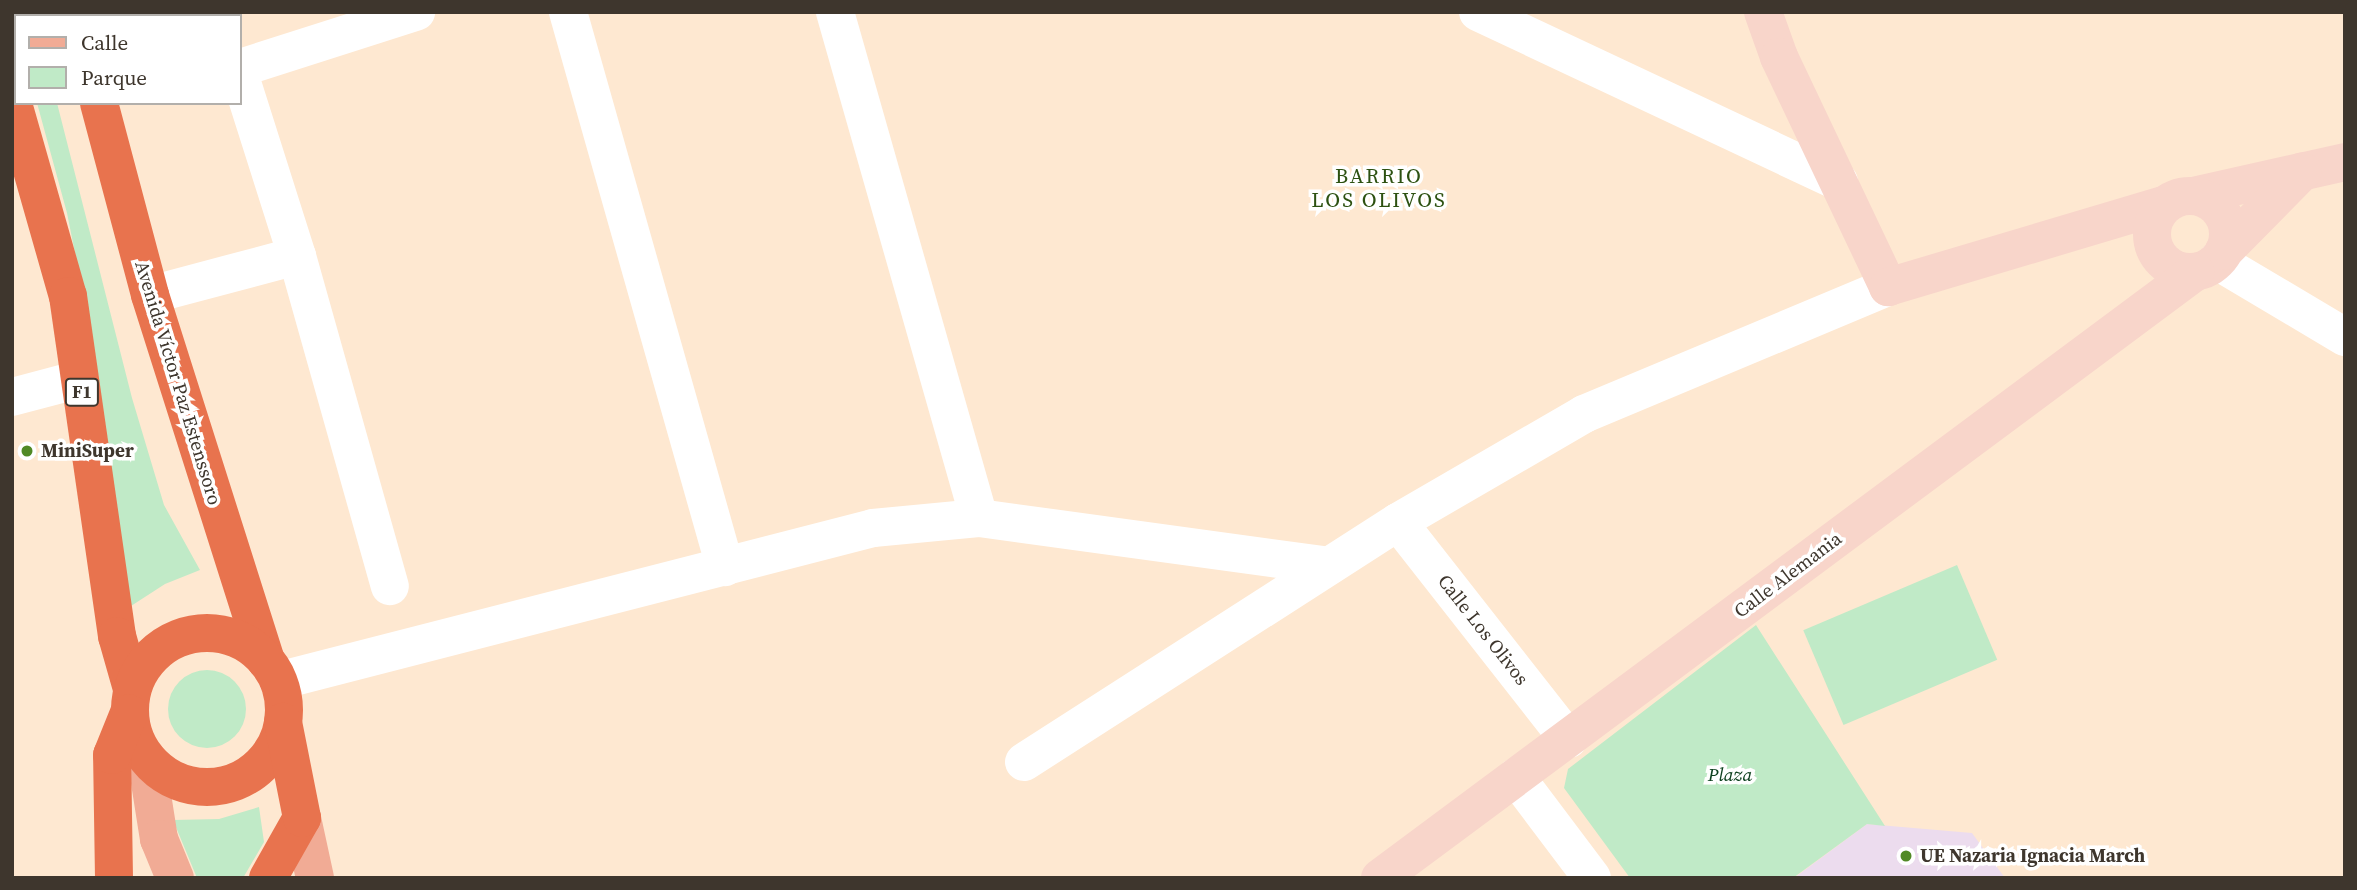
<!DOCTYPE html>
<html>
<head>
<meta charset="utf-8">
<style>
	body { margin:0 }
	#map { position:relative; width:2357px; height:890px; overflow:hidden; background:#fee8d1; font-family:"Source Serif 4",serif }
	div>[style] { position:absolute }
	.education>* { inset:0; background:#ecdcee }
	.green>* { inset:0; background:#c0eac7; transform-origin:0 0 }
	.round { border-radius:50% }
	.street>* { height:38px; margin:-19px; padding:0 19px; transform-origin:19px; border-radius:19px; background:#fff }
	.secondary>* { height:38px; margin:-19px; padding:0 19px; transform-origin:19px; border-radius:19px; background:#f8d5ca }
	.secondary>.ring { margin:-19px; padding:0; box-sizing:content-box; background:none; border:38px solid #f8d5ca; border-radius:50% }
	.primary>* { height:38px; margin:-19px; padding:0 19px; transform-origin:19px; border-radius:19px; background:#f1ab95 }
	.highway>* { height:38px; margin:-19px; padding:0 19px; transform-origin:19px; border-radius:19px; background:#e8734e }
	.highway>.ring { margin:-19px; padding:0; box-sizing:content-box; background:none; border:38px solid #e8734e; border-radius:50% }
	.dots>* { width:19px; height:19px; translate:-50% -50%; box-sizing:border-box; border:4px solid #fff; border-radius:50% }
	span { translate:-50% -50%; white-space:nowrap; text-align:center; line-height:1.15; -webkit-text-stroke:7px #fff; paint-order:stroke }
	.shield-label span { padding:2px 5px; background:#fff; border:2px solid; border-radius:5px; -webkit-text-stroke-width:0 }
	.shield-label { font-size:18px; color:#3e362d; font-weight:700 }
	.street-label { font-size:19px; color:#3e362d }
	.poi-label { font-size:19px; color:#3e362d; font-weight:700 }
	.left { translate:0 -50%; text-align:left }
	.park-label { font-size:19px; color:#0e411f; font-style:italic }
	.neighbourhood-label { font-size:21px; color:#2d5111; letter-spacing:2px }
	.frame { position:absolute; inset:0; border:14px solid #3e362d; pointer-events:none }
	.legend { position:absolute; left:14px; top:14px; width:228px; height:91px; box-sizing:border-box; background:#fff; border:2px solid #b2afab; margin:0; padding:9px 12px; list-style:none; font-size:21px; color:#3e362d }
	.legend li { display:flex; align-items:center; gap:14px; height:35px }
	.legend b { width:35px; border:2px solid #b2afab }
</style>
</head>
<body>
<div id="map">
	<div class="education">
		<div style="clip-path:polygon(1867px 824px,1972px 833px,2005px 878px,1794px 878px)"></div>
	</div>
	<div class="green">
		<div style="clip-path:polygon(37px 103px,57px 103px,132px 398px,164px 505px,200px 570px,165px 584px,131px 606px,92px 338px,67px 213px)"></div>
		<div style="left:1957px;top:565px;width:103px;height:167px;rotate:67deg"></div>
		<div style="clip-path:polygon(1756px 625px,1885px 826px,1867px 824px,1793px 878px,1630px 878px,1564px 788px,1568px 769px)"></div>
		<div class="round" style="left:168px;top:670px;width:78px;height:78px"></div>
		<div style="clip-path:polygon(259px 807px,264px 842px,243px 878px,197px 878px,173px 820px,219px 819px)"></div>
	</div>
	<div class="street">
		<div style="left:222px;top:12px;width:4px;rotate:76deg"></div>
		<div style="left:568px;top:12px;width:577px;rotate:74.2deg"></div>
		<div style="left:835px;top:12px;width:526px;rotate:74.11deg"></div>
		<div style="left:1478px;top:12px;width:399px;rotate:25.2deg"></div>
		<div style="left:240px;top:68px;width:185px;rotate:-17.7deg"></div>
		<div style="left:297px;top:256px;width:343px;rotate:74.3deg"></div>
		<div style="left:2217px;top:261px;width:149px;rotate:30.7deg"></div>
		<div style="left:150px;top:295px;width:152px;rotate:-14.9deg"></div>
		<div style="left:297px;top:256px;width:189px;rotate:-107.6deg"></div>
		<div style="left:12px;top:397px;width:70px;rotate:-14.8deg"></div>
		<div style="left:1398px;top:522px;width:276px;rotate:51.9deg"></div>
		<div style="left:278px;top:681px;width:614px;rotate:-14.42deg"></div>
		<div style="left:873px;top:528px;width:106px;rotate:-5.4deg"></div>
		<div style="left:979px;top:518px;width:353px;rotate:7.8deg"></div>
		<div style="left:1024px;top:762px;width:444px;rotate:-32.7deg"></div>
		<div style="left:1398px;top:522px;width:215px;rotate:-30.1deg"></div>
		<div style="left:1584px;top:414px;width:329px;rotate:-22.7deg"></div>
		<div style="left:1516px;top:777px;width:126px;rotate:53deg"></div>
	</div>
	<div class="secondary">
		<div style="left:1763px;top:12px;width:48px;rotate:70.4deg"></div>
		<div style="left:1779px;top:57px;width:255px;rotate:64.6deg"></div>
		<div style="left:1888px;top:287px;width:290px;rotate:-16.6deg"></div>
		<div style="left:2193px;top:196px;width:156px;rotate:-12.6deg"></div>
		<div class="ring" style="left:2152px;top:196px;width:38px;height:38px"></div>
		<div style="left:2224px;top:251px;width:112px;rotate:-45.4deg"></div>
		<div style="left:1380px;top:878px;width:1016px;rotate:-36.63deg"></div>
	</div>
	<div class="primary">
		<div style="left:146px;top:757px;width:83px;rotate:81deg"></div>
		<div style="left:159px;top:839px;width:42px;rotate:67.7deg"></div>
		<div style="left:302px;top:818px;width:61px;rotate:77.8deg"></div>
	</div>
	<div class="highway">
		<div style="left:75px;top:12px;width:4px;rotate:76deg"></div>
		<div style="left:12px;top:100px;width:204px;rotate:74.1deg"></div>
		<div style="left:68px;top:296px;width:344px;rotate:81.8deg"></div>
		<div style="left:117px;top:636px;width:55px;rotate:74.2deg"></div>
		<div style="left:99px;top:103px;width:199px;rotate:75.1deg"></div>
		<div style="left:150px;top:295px;width:384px;rotate:72.4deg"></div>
		<div class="ring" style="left:130px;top:633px;width:116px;height:116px"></div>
		<div style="left:114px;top:878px;width:123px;rotate:-90.9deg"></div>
		<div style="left:112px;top:755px;width:45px;rotate:-68deg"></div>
		<div style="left:268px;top:878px;width:69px;rotate:-60.5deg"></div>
		<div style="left:302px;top:818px;width:98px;rotate:-101.2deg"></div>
	</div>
	<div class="dots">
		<div style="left:27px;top:451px;background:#518925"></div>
		<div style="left:1906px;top:856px;background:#518925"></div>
	</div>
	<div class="shield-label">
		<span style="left:82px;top:392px">F1</span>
	</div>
	<div class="street-label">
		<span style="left:178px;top:383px;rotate:73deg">Avenida Víctor Paz Estenssoro</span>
		<span style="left:1788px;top:575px;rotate:-37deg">Calle Alemania</span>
		<span style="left:1483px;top:630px;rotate:52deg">Calle Los Olivos</span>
	</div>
	<div class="poi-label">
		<span class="left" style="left:41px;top:451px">MiniSuper</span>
		<span class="left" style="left:1920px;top:856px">UE Nazaria Ignacia March</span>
	</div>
	<div class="park-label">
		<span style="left:1730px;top:775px">Plaza</span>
	</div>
	<div class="neighbourhood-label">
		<span style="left:1379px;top:188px">BARRIO<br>LOS OLIVOS</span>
	</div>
	<div class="frame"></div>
	<ul class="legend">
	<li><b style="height:9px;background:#f1ab95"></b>Calle</li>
	<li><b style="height:19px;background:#c0eac7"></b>Parque</li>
	</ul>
</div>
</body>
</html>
